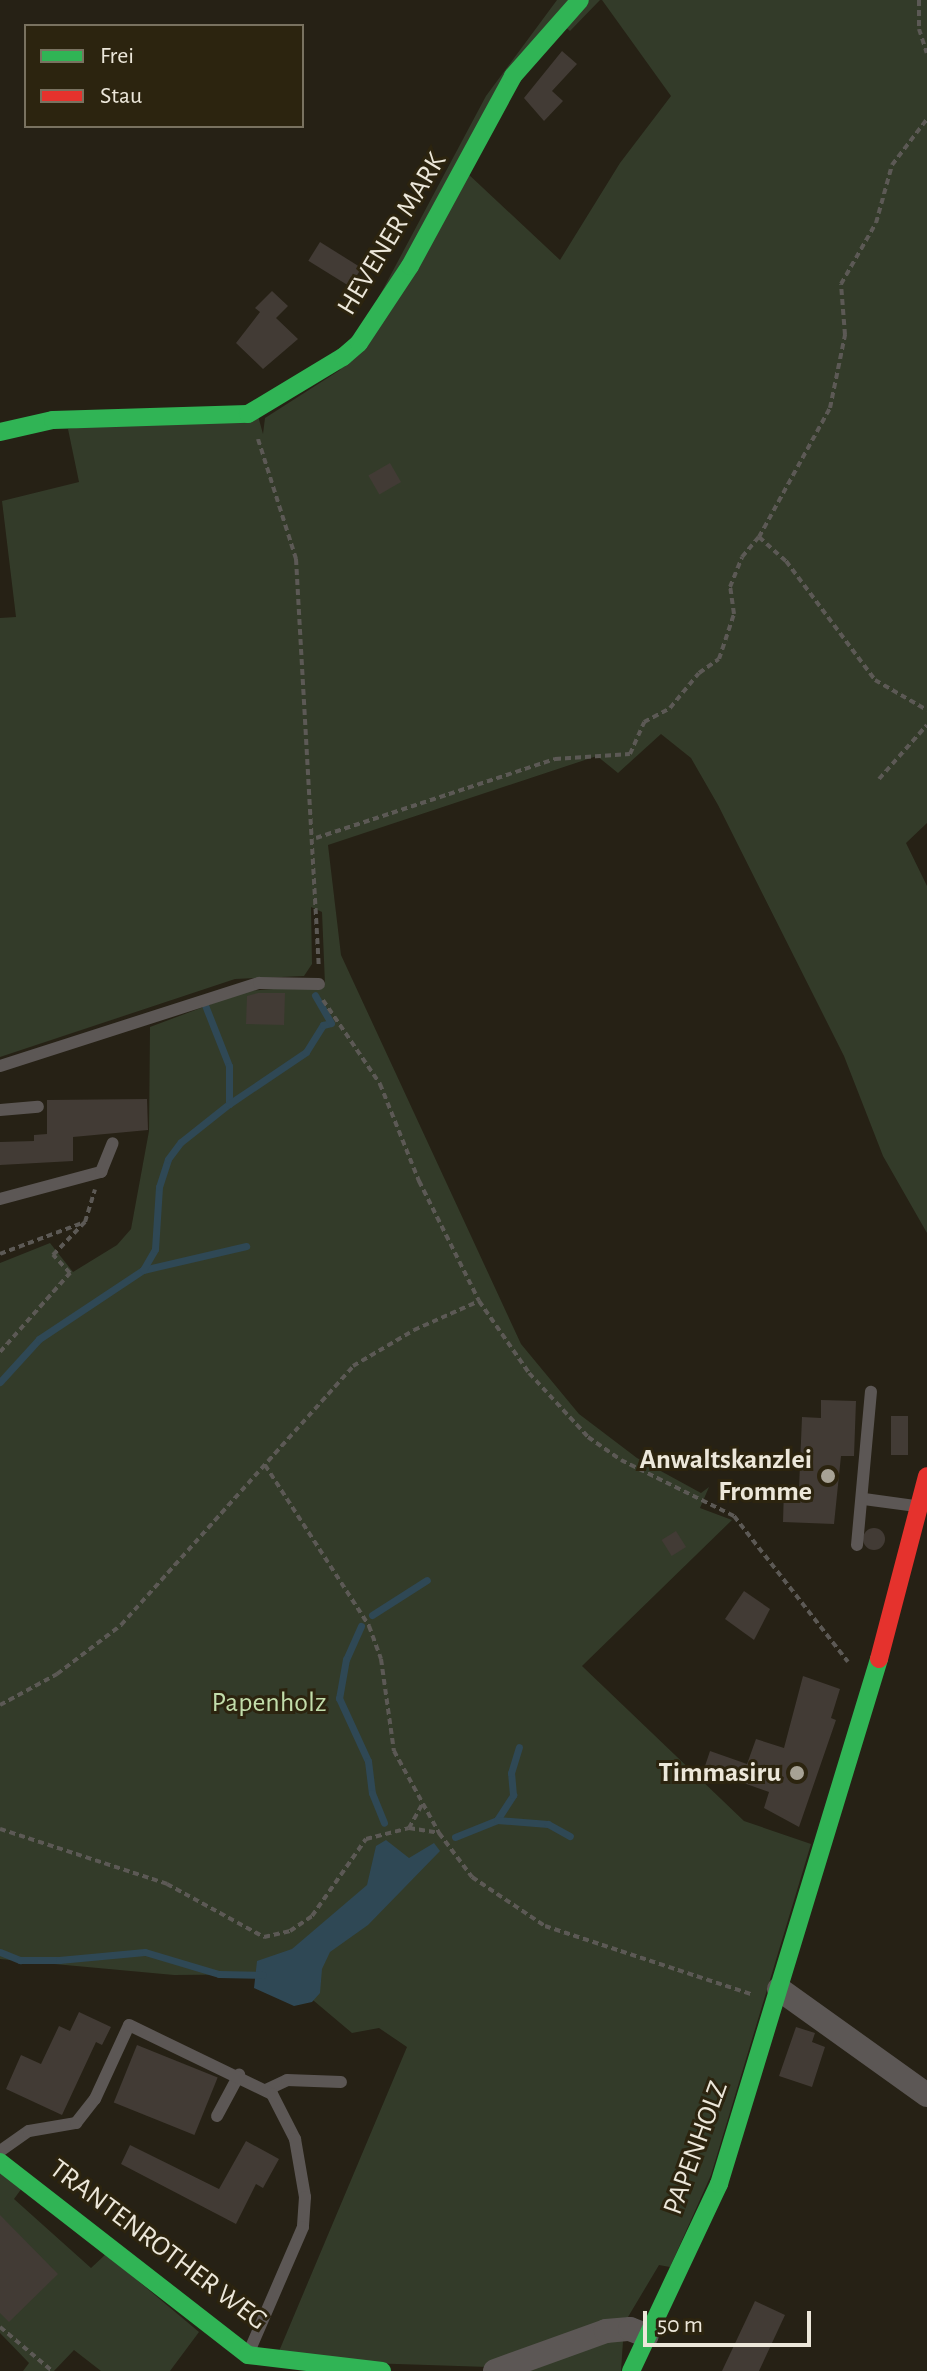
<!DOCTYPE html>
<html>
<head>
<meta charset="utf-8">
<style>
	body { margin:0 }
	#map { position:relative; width:927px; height:2371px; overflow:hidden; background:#262115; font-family:"Alegreya Sans",sans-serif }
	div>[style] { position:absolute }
	.green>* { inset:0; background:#333b29 }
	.water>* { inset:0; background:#2f4855 }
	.stream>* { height:7px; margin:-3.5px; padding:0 3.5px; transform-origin:3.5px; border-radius:3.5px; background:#2f4855 }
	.building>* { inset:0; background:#423b35; transform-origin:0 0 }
	.round { border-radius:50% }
	.path>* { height:4px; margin-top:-2px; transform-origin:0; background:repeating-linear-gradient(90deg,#5c5955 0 6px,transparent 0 10px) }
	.lane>* { height:12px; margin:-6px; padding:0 6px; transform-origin:6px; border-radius:6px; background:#5c5755 }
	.street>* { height:24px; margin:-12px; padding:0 12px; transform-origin:12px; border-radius:12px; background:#5c5755 }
	.fast>* { height:18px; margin:-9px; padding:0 9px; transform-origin:9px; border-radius:9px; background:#30b455 }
	.jam>* { height:18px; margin:-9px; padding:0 9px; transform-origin:9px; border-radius:9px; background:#e5322d }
	.dots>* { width:22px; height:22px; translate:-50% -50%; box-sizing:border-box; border:4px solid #2c240f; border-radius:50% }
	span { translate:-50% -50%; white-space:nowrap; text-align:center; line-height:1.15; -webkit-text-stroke:6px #2c240f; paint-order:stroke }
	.street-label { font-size:28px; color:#ece7da }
	.poi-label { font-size:28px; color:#ece7da; font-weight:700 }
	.right { translate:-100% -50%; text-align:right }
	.park-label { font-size:28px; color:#c2ddab }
	.legend { position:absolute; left:24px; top:24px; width:280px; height:104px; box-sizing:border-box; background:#2c240f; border:2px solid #797260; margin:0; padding:10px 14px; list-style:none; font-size:24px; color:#ece7da }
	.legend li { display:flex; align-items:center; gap:16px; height:40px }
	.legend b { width:40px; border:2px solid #797260 }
	.scale { position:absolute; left:643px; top:2311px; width:168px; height:36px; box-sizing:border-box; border:4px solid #ece7da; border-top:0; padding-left:10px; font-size:24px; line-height:28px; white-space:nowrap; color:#ece7da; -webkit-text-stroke:6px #2c240f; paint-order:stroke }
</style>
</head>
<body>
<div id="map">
	<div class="green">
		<div style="clip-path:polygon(557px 0,600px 0,570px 31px,556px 19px,466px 172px,560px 260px,620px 163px,671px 96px,602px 0,927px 0,927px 823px,906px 843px,927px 886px,927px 1233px,883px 1156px,844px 1056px,718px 805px,691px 758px,661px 734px,618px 773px,597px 756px,328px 845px,341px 955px,521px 1344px,579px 1414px,637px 1458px,701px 1493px,709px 1487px,700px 1508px,732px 1520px,582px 1666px,744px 1821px,811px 1844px,711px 2175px,670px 2267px,659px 2265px,628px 2317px,489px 2367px,305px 2361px,277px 2356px,407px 2047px,379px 2028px,352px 2033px,282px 1974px,174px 1975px,0 1959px,0 1263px,50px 1243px,73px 1272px,117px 1245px,131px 1229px,149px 1131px,150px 1027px,246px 991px,325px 985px,322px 912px,311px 907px,312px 964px,304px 976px,235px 979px,0 1057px,0 618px,16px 617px,2px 501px,79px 482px,68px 429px,255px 405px,263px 434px,265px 418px,340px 370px,486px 96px)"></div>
		<div style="clip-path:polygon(0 2173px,22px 2188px,14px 2199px,91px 2268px,106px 2254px,199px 2332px,170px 2371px,101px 2371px,74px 2350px,54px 2371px,23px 2371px,29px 2363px,0 2333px)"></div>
		<div style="clip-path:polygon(593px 2341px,623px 2341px,621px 2371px,514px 2371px)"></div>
	</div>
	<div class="water">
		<div style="clip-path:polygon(386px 1840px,409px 1858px,434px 1843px,440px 1851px,368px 1925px,330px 1952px,322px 1969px,320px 1993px,312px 2002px,294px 2006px,254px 1988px,257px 1961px,292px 1949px,367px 1885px,376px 1846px)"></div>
	</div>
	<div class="stream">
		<div style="left:203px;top:1000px;width:71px;rotate:68.5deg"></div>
		<div style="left:229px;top:1066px;width:38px;rotate:90deg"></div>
		<div style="left:143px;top:1270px;width:106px;rotate:-13.1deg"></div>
		<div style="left:0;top:1382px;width:58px;rotate:-47.8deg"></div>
		<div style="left:39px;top:1339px;width:125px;rotate:-33.6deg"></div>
		<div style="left:143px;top:1270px;width:24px;rotate:-60deg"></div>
		<div style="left:155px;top:1249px;width:62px;rotate:-86.3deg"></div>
		<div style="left:159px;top:1187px;width:29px;rotate:-72deg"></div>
		<div style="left:168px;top:1159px;width:21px;rotate:-53deg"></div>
		<div style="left:181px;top:1142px;width:61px;rotate:-38.4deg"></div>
		<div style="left:229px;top:1104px;width:93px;rotate:-34deg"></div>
		<div style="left:306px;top:1052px;width:32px;rotate:-58deg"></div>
		<div style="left:323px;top:1025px;width:8px;rotate:-14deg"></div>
		<div style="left:331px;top:1023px;width:32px;rotate:-120deg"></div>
		<div style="left:372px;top:1615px;width:65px;rotate:-32.5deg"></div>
		<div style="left:361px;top:1626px;width:36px;rotate:114deg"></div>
		<div style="left:346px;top:1659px;width:40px;rotate:100deg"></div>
		<div style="left:339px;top:1698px;width:69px;rotate:65.3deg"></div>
		<div style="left:368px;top:1761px;width:32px;rotate:83deg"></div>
		<div style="left:372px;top:1793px;width:32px;rotate:68deg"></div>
		<div style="left:497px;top:1820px;width:30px;rotate:-57deg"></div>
		<div style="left:513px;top:1795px;width:22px;rotate:-95deg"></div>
		<div style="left:511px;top:1773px;width:27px;rotate:-73deg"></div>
		<div style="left:455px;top:1837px;width:45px;rotate:-22deg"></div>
		<div style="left:497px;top:1820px;width:51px;rotate:4.5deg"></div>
		<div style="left:548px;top:1824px;width:25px;rotate:29deg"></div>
		<div style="left:0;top:1952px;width:22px;rotate:22deg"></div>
		<div style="left:20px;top:1960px;width:39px"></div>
		<div style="left:59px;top:1960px;width:86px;rotate:-5.3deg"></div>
		<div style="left:145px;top:1952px;width:77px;rotate:16.6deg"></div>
		<div style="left:219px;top:1974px;width:44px;rotate:1.3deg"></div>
	</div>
	<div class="building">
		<div style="clip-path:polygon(562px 51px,577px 64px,552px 91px,563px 101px,544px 121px,524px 98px)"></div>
		<div style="left:320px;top:242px;width:49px;height:22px;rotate:32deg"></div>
		<div style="clip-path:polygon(272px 291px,288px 306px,276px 318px,298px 339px,263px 369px,236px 343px,260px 312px,255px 308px)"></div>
		<div style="left:390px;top:463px;width:22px;height:25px;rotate:60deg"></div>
		<div style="clip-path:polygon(258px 993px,285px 993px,284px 1025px,246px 1024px,247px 996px)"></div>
		<div style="clip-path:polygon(147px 1099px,148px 1130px,73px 1137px,73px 1161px,0 1165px,0 1142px,34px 1141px,34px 1135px,47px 1134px,47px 1100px)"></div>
		<div style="clip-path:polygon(821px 1400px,856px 1401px,854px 1456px,841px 1456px,834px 1524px,783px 1522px,784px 1488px,799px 1489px,802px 1417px,821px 1418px)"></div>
		<div style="left:891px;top:1416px;width:17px;height:39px"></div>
		<div class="round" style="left:863px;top:1528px;width:22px;height:22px"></div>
		<div style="left:676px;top:1531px;width:19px;height:17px;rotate:58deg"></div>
		<div style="clip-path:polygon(744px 1591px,770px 1609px,754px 1640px,725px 1619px)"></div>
		<div style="clip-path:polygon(803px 1676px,840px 1689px,831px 1718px,836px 1720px,799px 1827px,764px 1808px,769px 1792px,704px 1769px,710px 1751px,747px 1764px,756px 1739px,784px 1748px)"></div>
		<div style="clip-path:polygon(79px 2012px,111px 2027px,102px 2045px,96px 2042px,62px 2115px,6px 2089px,21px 2055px,41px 2064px,59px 2026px,70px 2031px)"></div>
		<div style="clip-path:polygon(796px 2027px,815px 2033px,812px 2042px,825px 2047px,812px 2087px,779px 2076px)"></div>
		<div style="left:137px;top:2045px;width:87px;height:62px;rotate:22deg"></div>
		<div style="clip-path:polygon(246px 2141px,279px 2159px,263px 2188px,256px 2184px,236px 2224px,121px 2164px,130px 2145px,219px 2189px)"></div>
		<div style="clip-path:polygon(0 2215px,58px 2274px,9px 2322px,0 2313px)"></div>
		<div style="clip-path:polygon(755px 2301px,785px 2315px,759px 2371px,722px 2371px)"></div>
	</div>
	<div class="path">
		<div style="left:919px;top:0;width:29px;rotate:90deg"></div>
		<div style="left:919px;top:29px;width:25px;rotate:72deg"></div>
		<div style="left:258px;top:439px;width:126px;rotate:72.4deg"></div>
		<div style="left:296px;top:559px;width:409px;rotate:86.8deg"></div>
		<div style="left:759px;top:537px;width:36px;rotate:42deg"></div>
		<div style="left:786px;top:561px;width:149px;rotate:53.2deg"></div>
		<div style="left:875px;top:680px;width:60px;rotate:30deg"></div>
		<div style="left:879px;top:779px;width:72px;rotate:-48.4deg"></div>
		<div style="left:316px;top:838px;width:252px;rotate:-18.3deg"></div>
		<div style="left:555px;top:759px;width:75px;rotate:-3.8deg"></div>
		<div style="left:630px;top:754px;width:35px;rotate:-66deg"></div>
		<div style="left:644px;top:722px;width:30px;rotate:-28deg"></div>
		<div style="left:670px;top:708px;width:45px;rotate:-50.4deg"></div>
		<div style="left:699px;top:673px;width:24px;rotate:-35deg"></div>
		<div style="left:719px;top:659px;width:47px;rotate:-71.6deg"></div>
		<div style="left:734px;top:614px;width:27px;rotate:-98deg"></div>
		<div style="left:730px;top:587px;width:32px;rotate:-68deg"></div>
		<div style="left:742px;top:557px;width:26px;rotate:-50deg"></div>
		<div style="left:759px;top:537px;width:147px;rotate:-61.2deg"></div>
		<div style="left:830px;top:408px;width:75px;rotate:-78.4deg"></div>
		<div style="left:845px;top:335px;width:51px;rotate:-94.5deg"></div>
		<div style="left:841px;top:284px;width:70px;rotate:-60.2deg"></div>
		<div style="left:876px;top:223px;width:60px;rotate:-74.6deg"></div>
		<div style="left:892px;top:165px;width:58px;rotate:-52.7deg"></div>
		<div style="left:323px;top:1000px;width:102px;rotate:55.8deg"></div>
		<div style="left:380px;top:1084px;width:105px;rotate:68.1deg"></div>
		<div style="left:419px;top:1181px;width:134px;rotate:63.4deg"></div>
		<div style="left:479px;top:1301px;width:88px;rotate:55.2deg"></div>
		<div style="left:529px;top:1373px;width:87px;rotate:47.3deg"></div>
		<div style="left:588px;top:1437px;width:40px;rotate:34.9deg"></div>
		<div style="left:621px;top:1460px;width:126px;rotate:26.4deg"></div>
		<div style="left:734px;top:1516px;width:185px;rotate:52deg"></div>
		<div style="left:0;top:1254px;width:91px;rotate:-20.6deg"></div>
		<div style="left:85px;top:1222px;width:34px;rotate:-73deg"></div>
		<div style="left:0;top:1352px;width:106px;rotate:-48.5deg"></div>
		<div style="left:70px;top:1273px;width:25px;rotate:-133deg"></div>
		<div style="left:53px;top:1255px;width:46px;rotate:-45.9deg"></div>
		<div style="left:265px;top:1465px;width:192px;rotate:57.1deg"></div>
		<div style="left:369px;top:1626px;width:35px;rotate:70deg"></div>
		<div style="left:381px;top:1659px;width:93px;rotate:82deg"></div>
		<div style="left:394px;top:1751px;width:94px;rotate:61.2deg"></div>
		<div style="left:439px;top:1833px;width:55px;rotate:53.1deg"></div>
		<div style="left:472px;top:1877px;width:88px;rotate:33.9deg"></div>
		<div style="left:545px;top:1926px;width:217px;rotate:18.3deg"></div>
		<div style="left:0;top:1705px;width:65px;rotate:-28.5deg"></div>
		<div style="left:57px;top:1674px;width:81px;rotate:-37.4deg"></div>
		<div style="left:121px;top:1625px;width:348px;rotate:-48.1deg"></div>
		<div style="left:353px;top:1366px;width:71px;rotate:-30.5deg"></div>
		<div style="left:414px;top:1330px;width:71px;rotate:-24deg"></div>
		<div style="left:409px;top:1828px;width:29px;rotate:-61deg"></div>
		<div style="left:0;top:1829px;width:176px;rotate:18.2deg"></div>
		<div style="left:167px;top:1884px;width:111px;rotate:28.7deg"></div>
		<div style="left:264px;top:1937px;width:27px;rotate:-13deg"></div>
		<div style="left:290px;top:1931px;width:27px;rotate:-34deg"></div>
		<div style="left:312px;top:1916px;width:94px;rotate:-55deg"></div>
		<div style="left:366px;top:1839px;width:44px;rotate:-14.3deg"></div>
		<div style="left:409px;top:1828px;width:30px;rotate:9deg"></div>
		<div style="left:0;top:2327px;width:68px;rotate:40.2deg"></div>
	</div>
	<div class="lane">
		<div style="left:0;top:1066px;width:272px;rotate:-17.8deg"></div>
		<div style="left:259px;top:983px;width:60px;rotate:1deg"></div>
		<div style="left:0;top:1110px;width:38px;rotate:-5deg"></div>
		<div style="left:0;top:1199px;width:105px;rotate:-15deg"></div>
		<div style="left:101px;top:1172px;width:31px;rotate:-68deg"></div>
		<div style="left:864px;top:1499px;width:51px;rotate:7.8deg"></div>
		<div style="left:857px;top:1545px;width:154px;rotate:-84.8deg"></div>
		<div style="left:266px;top:2090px;width:23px;rotate:-25deg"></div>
		<div style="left:287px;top:2080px;width:54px;rotate:2.1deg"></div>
		<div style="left:217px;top:2116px;width:47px;rotate:-61.8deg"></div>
		<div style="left:0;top:2151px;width:35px;rotate:-35deg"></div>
		<div style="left:29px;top:2131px;width:48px;rotate:-9.7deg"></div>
		<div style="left:76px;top:2123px;width:31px;rotate:-52deg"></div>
		<div style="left:95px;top:2099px;width:81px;rotate:-65.3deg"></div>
		<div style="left:129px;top:2025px;width:159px;rotate:25.8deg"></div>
		<div style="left:272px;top:2094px;width:51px;rotate:62.9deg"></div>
		<div style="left:295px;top:2139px;width:59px;rotate:80.2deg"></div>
		<div style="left:305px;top:2197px;width:30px;rotate:94deg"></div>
		<div style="left:303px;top:2227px;width:136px;rotate:113.4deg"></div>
	</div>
	<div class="street">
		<div style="left:779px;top:1989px;width:182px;rotate:35.6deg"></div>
		<div style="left:495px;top:2371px;width:118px;rotate:-19.8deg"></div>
		<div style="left:606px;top:2331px;width:24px;rotate:-5deg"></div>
		<div style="left:630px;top:2329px;width:18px;rotate:22deg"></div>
	</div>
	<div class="fast">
		<div style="left:0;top:432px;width:54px;rotate:-12.8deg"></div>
		<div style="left:53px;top:420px;width:195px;rotate:-1.8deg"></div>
		<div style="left:248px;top:414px;width:111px;rotate:-31deg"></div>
		<div style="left:343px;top:357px;width:21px;rotate:-41deg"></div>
		<div style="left:359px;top:343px;width:92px;rotate:-56.5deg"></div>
		<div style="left:410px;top:266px;width:216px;rotate:-61.5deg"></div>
		<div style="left:513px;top:76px;width:101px;rotate:-48.6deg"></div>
		<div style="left:0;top:2162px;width:314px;rotate:37.9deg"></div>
		<div style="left:248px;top:2355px;width:135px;rotate:6.8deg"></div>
		<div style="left:631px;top:2371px;width:207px;rotate:-64.8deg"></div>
		<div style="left:719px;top:2184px;width:549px;rotate:-73.05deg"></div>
	</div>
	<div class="jam">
		<div style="left:879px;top:1659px;width:189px;rotate:-75.3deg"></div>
	</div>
	<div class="dots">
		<div style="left:828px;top:1476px;background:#a7a295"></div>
		<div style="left:797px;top:1773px;background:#a7a295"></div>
	</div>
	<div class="street-label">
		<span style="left:392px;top:234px;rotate:-59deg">HEVENER MARK</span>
		<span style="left:696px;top:2148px;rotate:-70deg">PAPENHOLZ</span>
		<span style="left:158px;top:2245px;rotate:37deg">TRANTENROTHER WEG</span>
	</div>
	<div class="poi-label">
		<span class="right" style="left:812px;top:1476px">Anwaltskanzlei<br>Fromme</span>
		<span class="right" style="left:781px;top:1773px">Timmasiru</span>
	</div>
	<div class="park-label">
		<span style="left:269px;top:1703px">Papenholz</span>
	</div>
	<ul class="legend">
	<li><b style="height:10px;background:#30b455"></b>Frei</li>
	<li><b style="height:10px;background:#e5322d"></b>Stau</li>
	</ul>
	<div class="scale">50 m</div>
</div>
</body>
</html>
